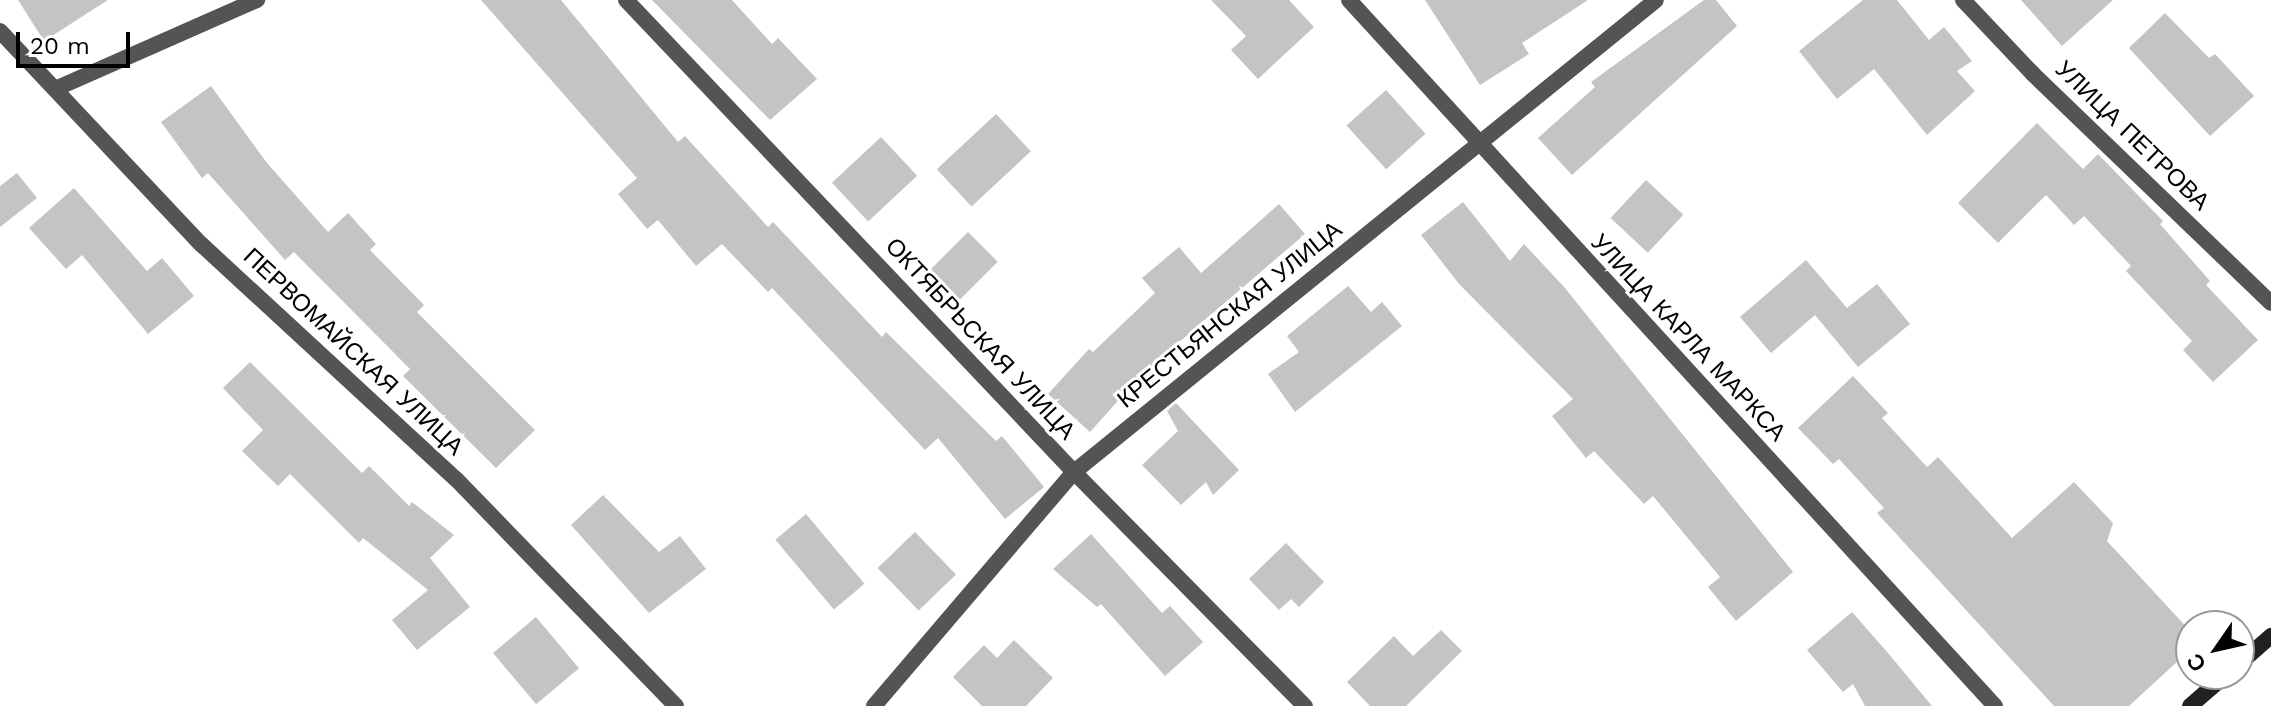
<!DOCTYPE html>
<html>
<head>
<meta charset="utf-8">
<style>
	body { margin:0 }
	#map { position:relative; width:2271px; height:706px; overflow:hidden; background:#fff; font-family:"Work Sans",sans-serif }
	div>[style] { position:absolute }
	.building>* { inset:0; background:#c4c4c4; transform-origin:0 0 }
	.minor>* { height:16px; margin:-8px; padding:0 8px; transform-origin:8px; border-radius:8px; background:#545454 }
	.secondary>* { height:16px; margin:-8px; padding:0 8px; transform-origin:8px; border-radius:8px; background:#212121 }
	span { translate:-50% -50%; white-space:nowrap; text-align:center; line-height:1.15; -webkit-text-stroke:6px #fff; paint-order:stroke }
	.street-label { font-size:24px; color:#000 }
	.north { position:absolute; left:2175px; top:610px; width:80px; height:80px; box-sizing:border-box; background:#fff; border:2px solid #999; border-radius:50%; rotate:236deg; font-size:22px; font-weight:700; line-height:32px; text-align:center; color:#000 }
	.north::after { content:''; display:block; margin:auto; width:28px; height:36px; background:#000; clip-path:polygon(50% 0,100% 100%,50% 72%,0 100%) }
	.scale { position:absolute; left:16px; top:32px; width:114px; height:36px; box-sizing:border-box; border:4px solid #000; border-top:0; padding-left:10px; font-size:24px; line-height:28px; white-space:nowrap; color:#000; -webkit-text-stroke:6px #fff; paint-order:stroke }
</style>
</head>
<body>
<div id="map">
	<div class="building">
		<div style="clip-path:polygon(18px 0,108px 0,44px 41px)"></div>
		<div style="clip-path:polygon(481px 0,561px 0,678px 142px,685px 136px,768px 227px,773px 222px,882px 337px,886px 332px,996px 441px,1002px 436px,1044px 487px,1005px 519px,938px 438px,925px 450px,772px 288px,768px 292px,722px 244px,696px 266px,658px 220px,647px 229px,618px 194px,637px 178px)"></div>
		<div style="clip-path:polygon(652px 0,732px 0,772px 44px,778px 38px,817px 79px,770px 120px)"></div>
		<div style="clip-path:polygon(1211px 0,1289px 0,1314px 27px,1258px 79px,1231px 50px,1246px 36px)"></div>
		<div style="clip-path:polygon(1425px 0,1588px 0,1522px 43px,1529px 54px,1480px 85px)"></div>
		<div style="clip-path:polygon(1704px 0,1716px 0,1737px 26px,1572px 175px,1538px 138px,1595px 87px,1591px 82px)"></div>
		<div style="clip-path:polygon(1863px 0,1897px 0,1929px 40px,1944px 27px,1972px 61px,1957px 71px,1975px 91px,1927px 135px,1874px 69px,1837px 99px,1799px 51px)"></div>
		<div style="clip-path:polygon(2021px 0,2113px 0,2062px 46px)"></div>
		<div style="clip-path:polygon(2165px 13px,2209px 58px,2215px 54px,2254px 96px,2210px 136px,2129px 48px)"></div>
		<div style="clip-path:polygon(211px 86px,267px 163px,328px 232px,348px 213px,376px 244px,370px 250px,424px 305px,417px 312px,535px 430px,496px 468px,403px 376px,410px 369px,294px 252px,285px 260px,208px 173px,202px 178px,161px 122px)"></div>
		<div style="left:1386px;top:90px;width:59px;height:53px;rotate:48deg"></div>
		<div style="left:996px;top:114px;width:51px;height:81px;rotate:47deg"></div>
		<div style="clip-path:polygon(2037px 123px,2083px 169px,2098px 154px,2163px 221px,2160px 224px,2210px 281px,2206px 285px,2258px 340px,2213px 382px,2183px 350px,2192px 341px,2126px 271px,2131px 266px,2084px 216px,2074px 225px,2046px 195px,1998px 243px,1958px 203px)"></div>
		<div style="left:881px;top:137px;width:53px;height:67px;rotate:47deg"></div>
		<div style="clip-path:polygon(17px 173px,37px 198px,0 227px,0 186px)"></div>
		<div style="left:1646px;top:180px;width:51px;height:52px;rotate:43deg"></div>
		<div style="clip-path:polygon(74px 188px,147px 271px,162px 258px,194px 296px,148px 334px,82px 255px,66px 269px,29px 228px)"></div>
		<div style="clip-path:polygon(1463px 202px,1510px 261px,1524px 244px,1565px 288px,1793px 572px,1736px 621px,1708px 587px,1720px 577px,1653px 496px,1644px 504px,1594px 451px,1586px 458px,1552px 416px,1573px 399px,1459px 284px,1421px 235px)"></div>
		<div style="clip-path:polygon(1279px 204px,1305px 234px,1142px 374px,1090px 432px,1048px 394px,1089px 349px,1093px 352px,1155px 293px,1142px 278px,1179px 247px,1201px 273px)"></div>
		<div style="left:968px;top:232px;width:42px;height:59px;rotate:45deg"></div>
		<div style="clip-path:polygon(1806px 260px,1847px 308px,1877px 284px,1910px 324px,1858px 367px,1815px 315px,1771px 353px,1740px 317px)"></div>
		<div style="clip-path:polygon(1348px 286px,1371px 312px,1382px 302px,1402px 326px,1295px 412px,1268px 374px,1299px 352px,1287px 336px)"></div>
		<div style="clip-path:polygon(250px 362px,362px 473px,369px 466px,409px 506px,412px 502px,454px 535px,430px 558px,470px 607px,417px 650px,392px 620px,428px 590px,363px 538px,359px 543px,290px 474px,278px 486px,242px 451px,263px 430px,223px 388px)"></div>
		<div style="clip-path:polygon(1853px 376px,1888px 413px,1882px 418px,1927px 467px,1938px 457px,2012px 538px,2074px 482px,2113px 523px,2107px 541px,2191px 632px,2191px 649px,2129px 706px,2054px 706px,1877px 513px,1884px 508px,1839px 459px,1833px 464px,1798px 428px)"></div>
		<div style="clip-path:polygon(1176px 403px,1239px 470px,1213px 495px,1206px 482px,1181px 505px,1142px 465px,1178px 431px,1167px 411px)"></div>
		<div style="clip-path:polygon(603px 495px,659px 552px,680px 536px,706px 569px,649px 613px,571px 525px)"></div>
		<div style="left:806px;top:514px;width:91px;height:40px;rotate:50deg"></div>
		<div style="left:915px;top:532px;width:59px;height:52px;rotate:46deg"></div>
		<div style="clip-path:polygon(1091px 534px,1162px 613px,1170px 606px,1203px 642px,1165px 676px,1101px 604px,1097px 607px,1053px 569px)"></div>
		<div style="clip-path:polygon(1286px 543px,1324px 582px,1299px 607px,1291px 599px,1279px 610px,1249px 579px)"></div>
		<div style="clip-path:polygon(1852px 612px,1888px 653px,1932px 706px,1865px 706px,1853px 684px,1843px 692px,1807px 650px)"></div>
		<div style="left:536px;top:617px;width:67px;height:56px;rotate:50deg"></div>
		<div style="clip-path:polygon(1441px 630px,1462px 651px,1406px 706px,1370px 706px,1347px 682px,1394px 636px,1413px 656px)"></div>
		<div style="clip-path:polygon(1014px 640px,1053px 678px,1026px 706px,982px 706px,953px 677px,984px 645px,997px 658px)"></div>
	</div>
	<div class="minor">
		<div style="left:626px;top:0;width:651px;rotate:46.49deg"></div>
		<div style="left:1074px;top:472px;width:329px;rotate:45.4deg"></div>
		<div style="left:1349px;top:0;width:957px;rotate:47.54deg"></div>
		<div style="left:1963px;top:0;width:102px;rotate:46.6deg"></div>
		<div style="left:2033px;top:74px;width:330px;rotate:43.9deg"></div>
		<div style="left:0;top:31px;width:294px;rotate:46.7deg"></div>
		<div style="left:202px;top:245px;width:345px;rotate:42.7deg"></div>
		<div style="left:456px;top:479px;width:316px;rotate:45.9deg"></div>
		<div style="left:55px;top:89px;width:221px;rotate:-23.8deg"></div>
		<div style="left:874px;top:706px;width:308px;rotate:-49.5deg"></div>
		<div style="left:1074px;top:472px;width:749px;rotate:-39.04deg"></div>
	</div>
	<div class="secondary">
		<div style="left:2239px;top:664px;width:43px;rotate:-41.2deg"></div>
		<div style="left:2190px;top:706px;width:49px;rotate:-40.9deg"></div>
	</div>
	<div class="street-label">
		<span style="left:2132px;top:136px;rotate:44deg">УЛИЦА ПЕТРОВА</span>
		<span style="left:1230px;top:315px;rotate:-39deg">КРЕСТЬЯНСКАЯ УЛИЦА</span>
		<span style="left:1688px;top:338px;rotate:47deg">УЛИЦА КАРЛА МАРКСА</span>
		<span style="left:980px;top:339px;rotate:47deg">ОКТЯБРЬСКАЯ УЛИЦА</span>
		<span style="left:353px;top:352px;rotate:43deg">ПЕРВОМАЙСКАЯ УЛИЦА</span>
	</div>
	<div class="north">С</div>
	<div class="scale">20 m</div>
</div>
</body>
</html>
